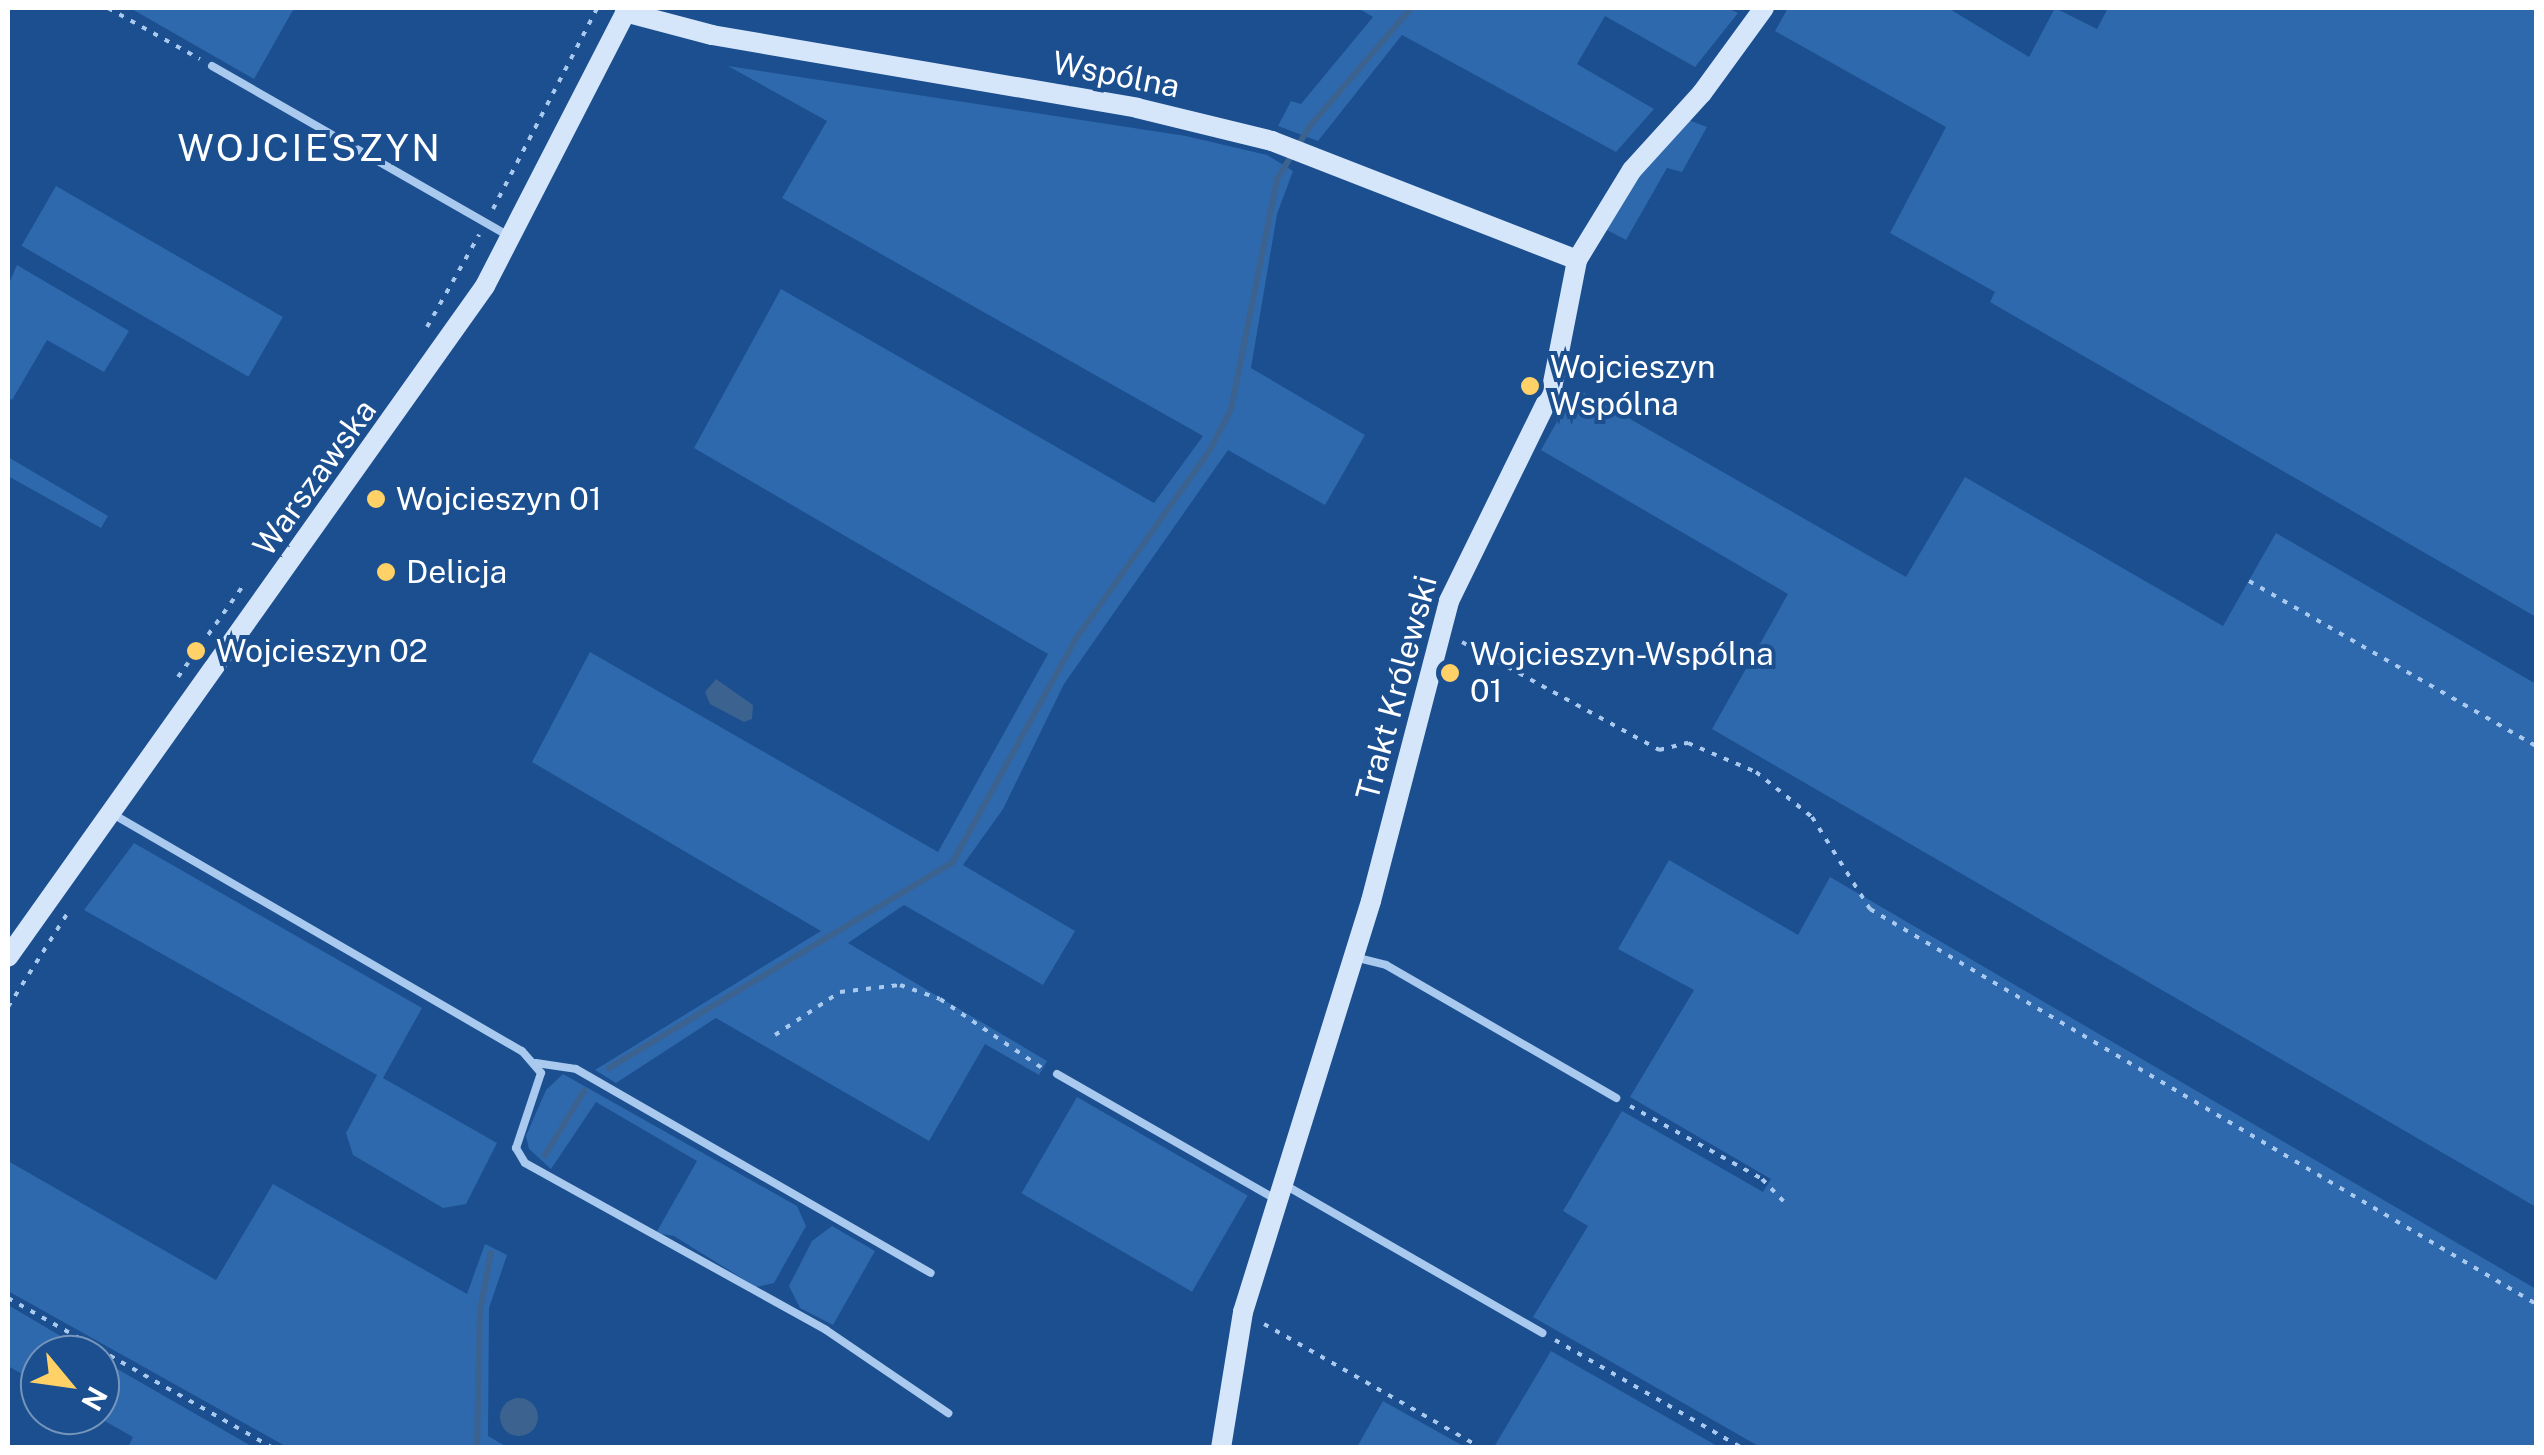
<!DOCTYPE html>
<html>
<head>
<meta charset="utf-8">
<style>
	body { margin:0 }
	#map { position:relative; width:2544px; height:1455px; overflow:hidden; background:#1b4f8f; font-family:"Public Sans",sans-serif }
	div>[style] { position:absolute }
	.green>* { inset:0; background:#2e69ad; transform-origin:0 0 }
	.water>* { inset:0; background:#3c6290 }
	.round { border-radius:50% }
	.stream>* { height:6px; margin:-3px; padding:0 3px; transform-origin:3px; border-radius:3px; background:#3c6290 }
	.path>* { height:4px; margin-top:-2px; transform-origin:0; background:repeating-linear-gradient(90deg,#a9c9ee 0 5px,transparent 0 13px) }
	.lane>* { height:8px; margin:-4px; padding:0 4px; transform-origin:4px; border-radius:4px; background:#a9c9ee }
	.secondary>* { height:20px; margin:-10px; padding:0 10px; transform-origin:10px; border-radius:10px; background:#d6e6fa }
	.dots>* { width:28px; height:28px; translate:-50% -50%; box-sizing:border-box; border:5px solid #1b4f8f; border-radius:50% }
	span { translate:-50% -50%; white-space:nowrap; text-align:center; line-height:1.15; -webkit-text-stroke:8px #1b4f8f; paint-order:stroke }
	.street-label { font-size:32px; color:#fff }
	.poi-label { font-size:32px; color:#fff }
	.left { translate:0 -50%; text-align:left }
	.quarter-label { font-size:38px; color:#fff; letter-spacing:2.5px }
	.frame { position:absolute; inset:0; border:10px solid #fff; pointer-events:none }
	.north { position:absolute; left:20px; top:1335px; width:100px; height:100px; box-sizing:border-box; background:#1b4f8f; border:2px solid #7695bc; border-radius:50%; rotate:119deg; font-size:28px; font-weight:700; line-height:40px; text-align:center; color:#fff }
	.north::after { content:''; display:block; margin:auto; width:35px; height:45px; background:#ffd166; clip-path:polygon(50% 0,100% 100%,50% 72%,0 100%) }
</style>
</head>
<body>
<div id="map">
	<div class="green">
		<div style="clip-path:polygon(130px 8px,289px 8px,293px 10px,254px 79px)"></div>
		<div style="clip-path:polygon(1358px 8px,1727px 8px,1738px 13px,1695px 67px,1605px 16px,1577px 64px,1654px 109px,1616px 152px,1402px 35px,1318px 141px,1278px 126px,1291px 101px,1301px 104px,1373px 17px)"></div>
		<div style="clip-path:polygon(1788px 8px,1948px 8px,2029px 57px,2055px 8px,2097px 29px,2108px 8px,2536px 8px,2536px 617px,1990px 302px,1995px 292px,1890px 233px,1946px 127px,1775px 31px)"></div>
		<div style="clip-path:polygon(728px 66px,1186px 136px,1267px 155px,1293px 171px,1277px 214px,1251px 368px,1365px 435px,1325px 505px,1228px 450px,1064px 684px,1003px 809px,963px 865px,1075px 931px,1043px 985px,904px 905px,848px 943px,1047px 1061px,1039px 1075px,985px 1044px,929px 1141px,716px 1018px,616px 1083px,595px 1070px,821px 931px,532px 762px,590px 652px,938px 852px,1048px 654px,694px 448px,781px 289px,1154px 503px,1203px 436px,782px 198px,827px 121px)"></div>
		<div style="clip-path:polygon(1688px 120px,1707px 127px,1682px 172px,1667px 168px,1626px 240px,1605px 229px,1633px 183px)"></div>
		<div style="left:56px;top:186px;width:262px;height:69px;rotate:30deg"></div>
		<div style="clip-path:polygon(17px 265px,129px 331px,104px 372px,47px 340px,12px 400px,8px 397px,8px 286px)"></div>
		<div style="clip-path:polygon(1576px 388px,1906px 577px,1965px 477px,2223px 626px,2276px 533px,2536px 684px,2536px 1207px,1712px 729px,1788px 594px,1541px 450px)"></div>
		<div style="clip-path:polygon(8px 457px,108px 516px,101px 528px,8px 476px)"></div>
		<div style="clip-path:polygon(134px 843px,422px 1008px,383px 1078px,497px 1143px,466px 1204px,443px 1208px,353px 1155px,346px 1133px,377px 1075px,84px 910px)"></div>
		<div style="clip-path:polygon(1669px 860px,1798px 935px,1830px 877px,2536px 1289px,2536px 1447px,1760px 1447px,1533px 1317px,1588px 1226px,1563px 1211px,1622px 1111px,1763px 1192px,1771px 1179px,1630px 1097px,1694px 990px,1618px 949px)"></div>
		<div style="clip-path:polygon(563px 1074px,797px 1206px,806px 1226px,774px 1283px,756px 1287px,674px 1236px,656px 1233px,697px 1161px,596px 1102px,551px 1169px,529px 1149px,526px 1136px,546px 1090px)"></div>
		<div style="left:1077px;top:1097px;width:197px;height:111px;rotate:30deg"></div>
		<div style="clip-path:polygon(8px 1161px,216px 1280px,273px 1184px,467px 1294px,485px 1244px,507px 1255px,489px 1308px,488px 1436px,507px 1447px,287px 1447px,8px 1291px)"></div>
		<div style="clip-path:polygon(832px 1226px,875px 1251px,833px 1325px,800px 1308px,789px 1286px,812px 1241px)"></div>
		<div style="clip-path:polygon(8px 1305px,93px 1355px,40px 1355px,40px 1384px,8px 1366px)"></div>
		<div style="clip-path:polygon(1551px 1351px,1719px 1447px,1494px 1447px)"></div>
		<div style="clip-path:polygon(100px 1359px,253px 1447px,128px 1447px,133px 1437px,94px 1415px,100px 1415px)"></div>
		<div style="clip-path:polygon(1383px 1401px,1465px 1447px,1357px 1447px)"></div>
	</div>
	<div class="water">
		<div style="clip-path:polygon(716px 679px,753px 705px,752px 719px,744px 722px,710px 704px,705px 692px)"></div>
		<div class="round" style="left:500px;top:1398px;width:38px;height:38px"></div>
	</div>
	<div class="stream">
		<div style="left:609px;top:1068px;width:400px;rotate:-30.9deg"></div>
		<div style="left:952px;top:863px;width:255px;rotate:-61.1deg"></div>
		<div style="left:1075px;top:640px;width:233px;rotate:-54.6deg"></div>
		<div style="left:1210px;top:450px;width:46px;rotate:-62.9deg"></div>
		<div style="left:1231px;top:409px;width:235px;rotate:-78.7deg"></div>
		<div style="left:1277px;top:179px;width:62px;rotate:-58.1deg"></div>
		<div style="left:1310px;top:126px;width:155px;rotate:-49.4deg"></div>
		<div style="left:545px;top:1155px;width:75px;rotate:-58.6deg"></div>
		<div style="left:477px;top:1448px;width:138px;rotate:-88.8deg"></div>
		<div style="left:480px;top:1310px;width:58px;rotate:-79.1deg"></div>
	</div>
	<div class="path">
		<div style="left:108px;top:8px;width:105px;rotate:29deg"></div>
		<div style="left:493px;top:209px;width:226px;rotate:-62.6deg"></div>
		<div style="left:427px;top:327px;width:106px;rotate:-60.5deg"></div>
		<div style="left:2249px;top:581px;width:331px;rotate:29.9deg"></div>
		<div style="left:1462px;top:642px;width:225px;rotate:28.7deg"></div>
		<div style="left:1659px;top:750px;width:30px;rotate:-14deg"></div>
		<div style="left:1688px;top:743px;width:74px;rotate:23.1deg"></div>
		<div style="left:1756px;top:772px;width:72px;rotate:38.8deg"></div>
		<div style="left:1812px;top:817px;width:109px;rotate:57.8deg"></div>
		<div style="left:1870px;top:909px;width:774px;rotate:30.67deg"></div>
		<div style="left:178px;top:677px;width:115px;rotate:-54.5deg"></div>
		<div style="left:8px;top:1007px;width:110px;rotate:-57.6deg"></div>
		<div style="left:775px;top:1035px;width:78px;rotate:-33.5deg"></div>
		<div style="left:840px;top:992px;width:60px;rotate:-6.7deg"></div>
		<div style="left:900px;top:985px;width:42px;rotate:19.3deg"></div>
		<div style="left:940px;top:999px;width:123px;rotate:34.1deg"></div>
		<div style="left:1630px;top:1106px;width:151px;rotate:28.9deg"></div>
		<div style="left:1762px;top:1179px;width:35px;rotate:46deg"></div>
		<div style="left:8px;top:1298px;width:305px;rotate:29.5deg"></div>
		<div style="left:1264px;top:1324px;width:250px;rotate:29.7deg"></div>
		<div style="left:1555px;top:1340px;width:216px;rotate:30deg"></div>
	</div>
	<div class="lane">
		<div style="left:212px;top:66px;width:344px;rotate:29.8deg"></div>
		<div style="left:111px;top:813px;width:475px;rotate:30.1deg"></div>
		<div style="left:522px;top:1051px;width:29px;rotate:49deg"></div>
		<div style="left:541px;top:1073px;width:79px;rotate:108.4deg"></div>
		<div style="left:516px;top:1148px;width:17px;rotate:59deg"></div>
		<div style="left:525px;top:1163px;width:344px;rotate:29deg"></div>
		<div style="left:826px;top:1330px;width:148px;rotate:34.2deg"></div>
		<div style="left:1354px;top:957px;width:33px;rotate:14deg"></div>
		<div style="left:1386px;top:965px;width:266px;rotate:30deg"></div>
		<div style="left:536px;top:1063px;width:40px;rotate:8.5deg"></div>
		<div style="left:576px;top:1069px;width:409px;rotate:29.9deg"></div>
		<div style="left:1057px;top:1074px;width:254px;rotate:29.8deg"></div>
		<div style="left:1285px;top:1185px;width:297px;rotate:29.9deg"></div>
	</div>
	<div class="secondary">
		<div style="left:625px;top:12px;width:90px;rotate:14.8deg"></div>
		<div style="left:712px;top:35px;width:431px;rotate:9.7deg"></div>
		<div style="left:1137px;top:108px;width:139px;rotate:13.7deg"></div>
		<div style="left:1272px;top:141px;width:327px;rotate:21.3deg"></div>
		<div style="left:8px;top:957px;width:823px;rotate:-54.59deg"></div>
		<div style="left:485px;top:286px;width:313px;rotate:-62.8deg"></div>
		<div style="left:1221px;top:1448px;width:138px;rotate:-80.8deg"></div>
		<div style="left:1243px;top:1312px;width:430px;rotate:-72.7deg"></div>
		<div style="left:1371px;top:901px;width:310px;rotate:-75.4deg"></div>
		<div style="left:1449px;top:601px;width:232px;rotate:-63.9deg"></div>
		<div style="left:1551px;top:393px;width:136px;rotate:-78.9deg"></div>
		<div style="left:1577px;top:260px;width:105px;rotate:-58.6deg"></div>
		<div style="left:1632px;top:170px;width:104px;rotate:-47.7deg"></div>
		<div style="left:1702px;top:93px;width:105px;rotate:-53.9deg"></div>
	</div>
	<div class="dots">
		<div style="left:1530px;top:386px;background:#ffd166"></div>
		<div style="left:376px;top:499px;background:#ffd166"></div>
		<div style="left:386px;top:572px;background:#ffd166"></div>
		<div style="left:196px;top:651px;background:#ffd166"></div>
		<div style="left:1450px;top:673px;background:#ffd166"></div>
	</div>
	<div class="street-label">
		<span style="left:1116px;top:75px;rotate:11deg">Wspólna</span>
		<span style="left:315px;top:478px;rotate:-54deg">Warszawska</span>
		<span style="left:1397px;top:688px;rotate:-75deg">Trakt Królewski</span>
	</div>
	<div class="poi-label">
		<span class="left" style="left:1550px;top:386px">Wojcieszyn<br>Wspólna</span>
		<span class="left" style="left:396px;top:499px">Wojcieszyn 01</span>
		<span class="left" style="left:406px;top:572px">Delicja</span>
		<span class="left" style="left:216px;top:651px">Wojcieszyn 02</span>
		<span class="left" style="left:1470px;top:673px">Wojcieszyn-Wspólna<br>01</span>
	</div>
	<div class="quarter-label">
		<span style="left:310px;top:148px">WOJCIESZYN</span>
	</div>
	<div class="frame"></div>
	<div class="north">N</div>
</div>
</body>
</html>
